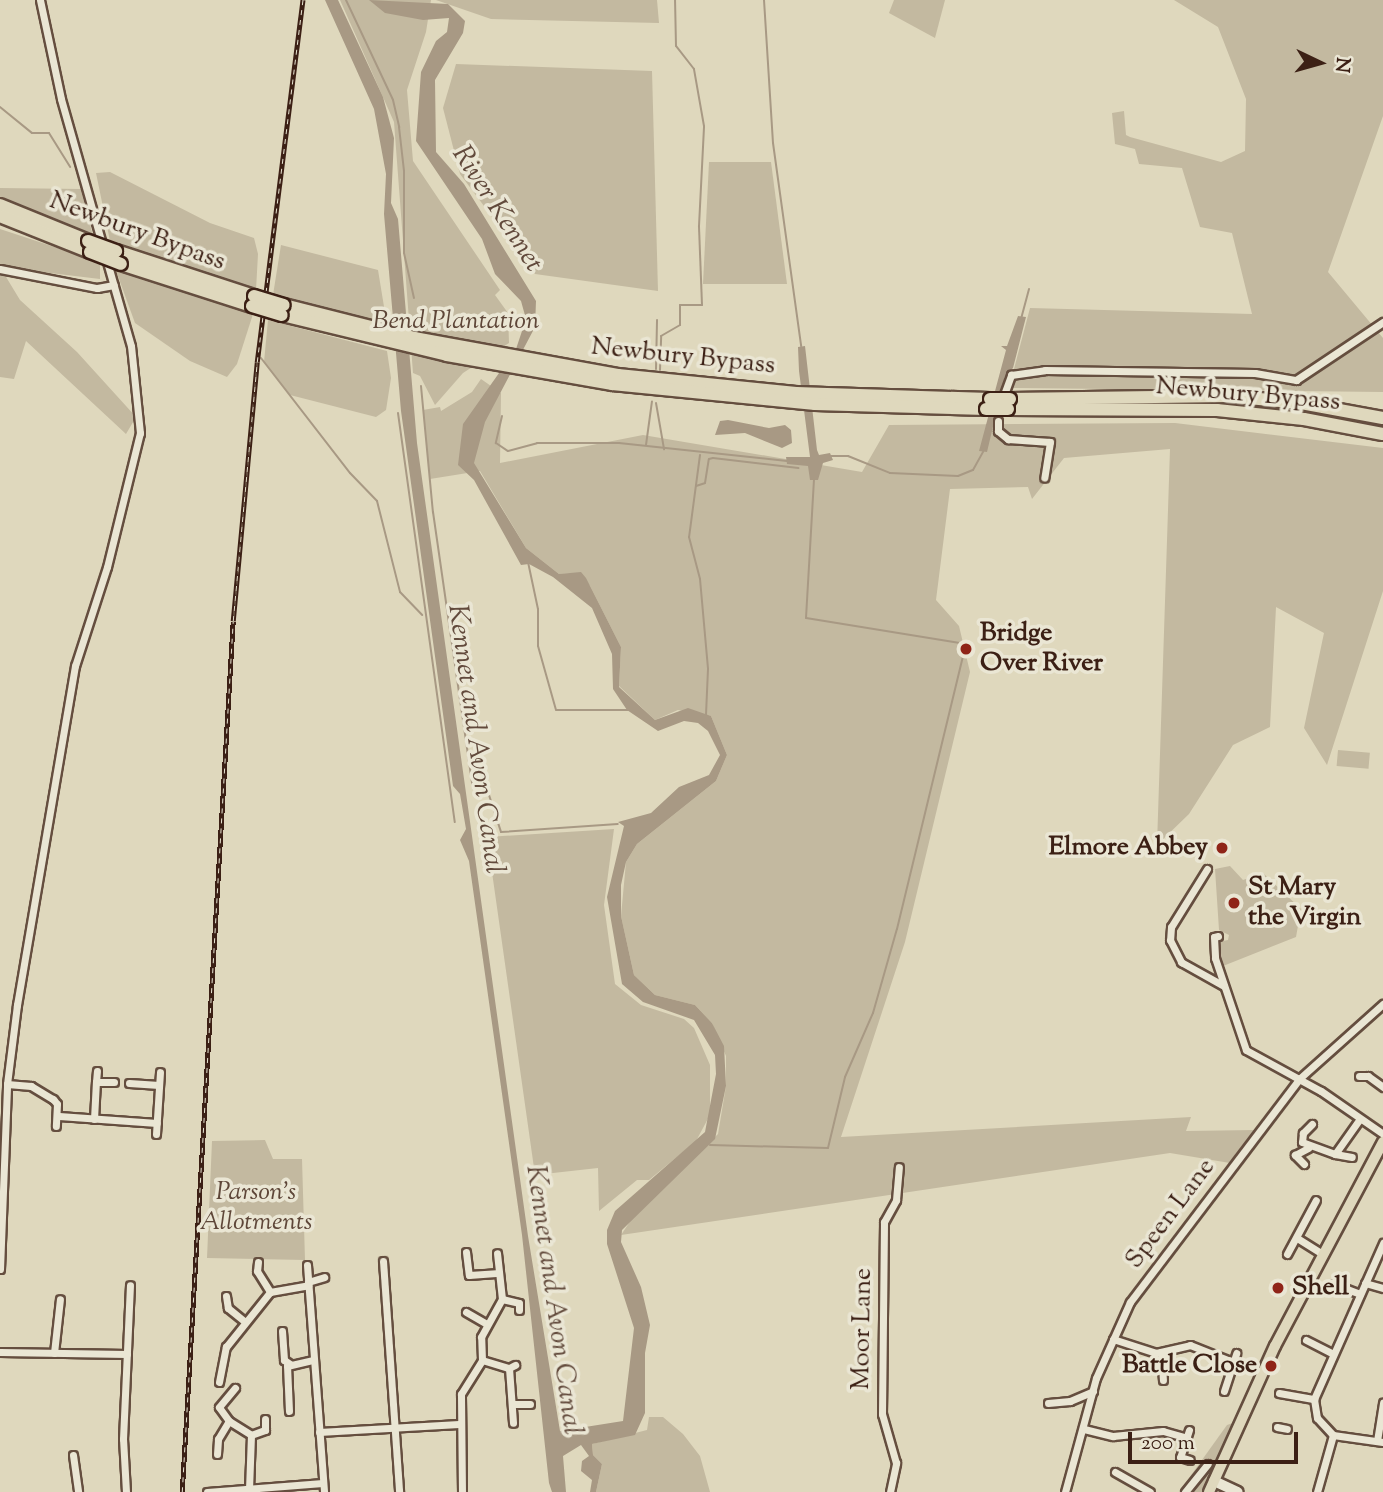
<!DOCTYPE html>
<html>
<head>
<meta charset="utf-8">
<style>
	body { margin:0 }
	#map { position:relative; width:1383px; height:1492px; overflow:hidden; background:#dfd8bd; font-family:"Sorts Mill Goudy",serif }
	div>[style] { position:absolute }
	.green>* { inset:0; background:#c3b9a0; transform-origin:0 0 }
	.water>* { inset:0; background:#a89984 }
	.stream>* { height:2px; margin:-1px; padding:0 1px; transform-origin:1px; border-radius:1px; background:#a89984 }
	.roads { filter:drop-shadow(2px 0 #654e3f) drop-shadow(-2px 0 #654e3f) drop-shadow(0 2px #654e3f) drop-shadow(0 -2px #654e3f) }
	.street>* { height:7px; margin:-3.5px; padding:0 3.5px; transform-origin:3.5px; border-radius:3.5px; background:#eae6d4 }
	.secondary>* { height:10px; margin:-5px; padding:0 5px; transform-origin:5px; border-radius:5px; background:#eae6d4 }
	.primary>* { height:10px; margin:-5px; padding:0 5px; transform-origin:5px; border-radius:5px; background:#dfd8bd }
	.highway>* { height:12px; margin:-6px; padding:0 6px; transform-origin:6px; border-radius:6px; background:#dfd8bd }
	.rail>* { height:4.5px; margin-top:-2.25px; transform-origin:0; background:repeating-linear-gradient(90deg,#eae6d4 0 5px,#3c2015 0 10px); box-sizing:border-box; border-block:2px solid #3c2015 }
	.bridges { filter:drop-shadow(2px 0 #3c2015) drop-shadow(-2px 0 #3c2015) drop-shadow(0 2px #3c2015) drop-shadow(0 -2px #3c2015) }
	.highway-bridge>* { height:12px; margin:-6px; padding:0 6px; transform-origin:6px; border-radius:6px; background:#dfd8bd }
	.dots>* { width:19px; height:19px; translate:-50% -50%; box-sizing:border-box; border:4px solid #eae6d4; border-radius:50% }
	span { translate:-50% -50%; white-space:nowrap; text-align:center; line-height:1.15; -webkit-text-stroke:7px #eae6d4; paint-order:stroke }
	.street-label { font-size:26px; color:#3c2015 }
	.park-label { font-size:26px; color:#5e4638; font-style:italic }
	.poi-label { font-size:26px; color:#3c2015; font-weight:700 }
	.left { translate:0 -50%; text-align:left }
	.right { translate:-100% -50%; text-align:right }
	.water-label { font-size:28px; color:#624a3c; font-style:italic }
	.north { position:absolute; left:1285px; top:28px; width:70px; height:70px; -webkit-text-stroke:5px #eae6d4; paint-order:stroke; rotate:95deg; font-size:19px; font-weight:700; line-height:28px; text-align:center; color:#3c2015 }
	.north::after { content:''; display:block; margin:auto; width:24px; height:32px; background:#3c2015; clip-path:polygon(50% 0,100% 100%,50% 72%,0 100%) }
	.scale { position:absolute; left:1128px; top:1432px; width:170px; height:32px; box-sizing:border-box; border:4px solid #3c2015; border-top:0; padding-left:9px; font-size:21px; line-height:24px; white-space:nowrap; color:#3c2015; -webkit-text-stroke:5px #eae6d4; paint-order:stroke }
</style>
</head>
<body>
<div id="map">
	<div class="green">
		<div style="clip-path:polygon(340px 0,431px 0,426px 32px,407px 90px,413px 161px,500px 290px,495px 295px,508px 313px,509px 343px,463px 373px,435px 405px,420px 376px,413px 373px,394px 122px)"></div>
		<div style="clip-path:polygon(436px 0,657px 0,659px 23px,491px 19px)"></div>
		<div style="clip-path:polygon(894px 0,945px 0,935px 38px,889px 13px)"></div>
		<div style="clip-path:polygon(1174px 0,1383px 0,1383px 116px,1328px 272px,1383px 338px,1383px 392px,1009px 388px,1030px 308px,1252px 314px,1232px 233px,1200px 227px,1182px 168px,1139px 164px,1135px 149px,1115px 144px,1112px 113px,1124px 111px,1126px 135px,1130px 137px,1221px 162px,1245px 151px,1246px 99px,1218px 27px)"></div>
		<div style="clip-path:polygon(456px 64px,652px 71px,658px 291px,535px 274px,460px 174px,443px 108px)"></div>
		<div style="clip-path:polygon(709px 162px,771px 162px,787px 284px,703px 284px)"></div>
		<div style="clip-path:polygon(110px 172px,210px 223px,254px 238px,258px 254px,256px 290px,110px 241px,96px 173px)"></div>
		<div style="clip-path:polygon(0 188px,81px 189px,93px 236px,0 199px)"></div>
		<div style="clip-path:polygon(0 229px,100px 262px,100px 279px,0 267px,20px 300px,77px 352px,136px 417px,126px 434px,26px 341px,14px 379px,0 377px)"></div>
		<div style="clip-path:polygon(281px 245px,378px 270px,387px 325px,273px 295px)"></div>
		<div style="clip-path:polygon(115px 268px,253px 314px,237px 364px,227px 377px,190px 361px,135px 323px)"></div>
		<div style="clip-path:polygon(268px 320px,387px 351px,391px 378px,386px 410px,376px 417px,290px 395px,264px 362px)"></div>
		<div style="clip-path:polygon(481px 379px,501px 393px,500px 463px,643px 435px,862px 472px,889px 425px,1175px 423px,1383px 448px,1383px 591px,1327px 765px,1304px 728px,1324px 633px,1276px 607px,1270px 727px,1233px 745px,1189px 814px,1157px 845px,1170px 449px,1064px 458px,1032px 499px,1028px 487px,950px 489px,936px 600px,959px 626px,970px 672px,905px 942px,841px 1137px,1191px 1117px,1186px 1131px,1255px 1130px,1230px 1163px,1170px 1153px,621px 1235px,635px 1214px,718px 1134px,726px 1086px,726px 1056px,712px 1023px,695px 1005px,655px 995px,634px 975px,621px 916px,626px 862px,637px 844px,716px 781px,727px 755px,711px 716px,678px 710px,655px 720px,619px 686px,621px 647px,590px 586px,580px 573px,559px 574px,526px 548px,480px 471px,430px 479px,423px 410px,440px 407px,441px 411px,472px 392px)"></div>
		<div style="left:1338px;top:750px;width:32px;height:16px;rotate:5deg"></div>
		<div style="clip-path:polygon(614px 829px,604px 905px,615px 984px,641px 1005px,684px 1019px,694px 1028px,710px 1065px,710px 1115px,696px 1141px,649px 1180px,637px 1180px,599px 1211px,598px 1168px,535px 1175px,487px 837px)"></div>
		<div style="clip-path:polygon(1230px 866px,1243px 880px,1263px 873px,1301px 909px,1296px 937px,1223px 966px,1219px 942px,1228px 940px,1229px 935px,1219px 930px,1215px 869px)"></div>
		<div style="clip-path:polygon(265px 1140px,273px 1159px,302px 1159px,305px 1260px,207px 1258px,212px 1141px)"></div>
		<div style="clip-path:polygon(649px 1417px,663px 1417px,683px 1434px,700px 1456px,710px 1492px,596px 1492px,602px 1464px,593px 1455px,592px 1444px,647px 1430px)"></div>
		<div style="clip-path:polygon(1233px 1423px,1203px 1492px,1179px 1492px,1227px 1425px)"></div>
	</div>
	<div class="water">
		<div style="clip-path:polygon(325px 0,338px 0,383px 97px,394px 138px,391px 203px,398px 219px,417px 443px,528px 1236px,560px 1431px,623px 1421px,634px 1328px,607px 1244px,607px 1230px,615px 1211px,705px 1132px,716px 1074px,715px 1055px,694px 1020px,643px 1002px,622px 984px,607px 897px,624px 826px,618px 822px,651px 813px,679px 787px,709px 775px,720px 755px,708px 731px,698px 723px,684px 721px,658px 731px,627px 710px,613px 689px,612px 654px,592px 608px,553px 577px,529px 564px,521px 565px,474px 480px,458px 465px,463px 424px,516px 349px,526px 319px,521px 301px,495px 274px,482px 239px,416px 141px,421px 72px,436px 41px,447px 32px,449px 18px,423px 20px,385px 13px,369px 0,448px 4px,465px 21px,463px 33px,435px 80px,436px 152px,464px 184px,536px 301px,535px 327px,485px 422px,474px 463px,526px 548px,559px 574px,581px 572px,586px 578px,621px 647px,619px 687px,655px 720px,688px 708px,711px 716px,727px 755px,716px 781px,637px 844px,626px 862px,621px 885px,621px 916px,634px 975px,655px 995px,695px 1005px,712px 1023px,724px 1046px,726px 1086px,715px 1139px,622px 1230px,621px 1242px,641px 1287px,650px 1325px,645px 1353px,645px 1413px,635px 1435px,592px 1444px,593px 1455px,602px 1464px,596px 1492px,590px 1492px,592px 1480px,581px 1471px,582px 1461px,589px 1456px,581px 1445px,563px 1456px,566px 1492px,552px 1492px,549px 1483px,522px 1235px,469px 861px,460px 840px,466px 829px,460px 794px,453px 786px,401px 411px,384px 214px,386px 174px,374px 109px)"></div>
		<div style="clip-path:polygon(1018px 316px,1026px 317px,1013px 368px,1005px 376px,987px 452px,979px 451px,1006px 350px,1001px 346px,1007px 346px)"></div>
		<div style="clip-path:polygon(805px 346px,817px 450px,819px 455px,830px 453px,833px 460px,823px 463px,818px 480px,810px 480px,808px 466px,787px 464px,786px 457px,810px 457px,799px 371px,798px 347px)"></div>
		<div style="clip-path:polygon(728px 420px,769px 428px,785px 425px,791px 430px,792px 443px,782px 448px,745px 433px,715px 435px,720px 421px)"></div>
	</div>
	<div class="stream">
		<div style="left:346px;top:0;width:110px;rotate:64.8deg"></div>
		<div style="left:393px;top:100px;width:28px;rotate:77deg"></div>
		<div style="left:399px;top:127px;width:44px;rotate:83.5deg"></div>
		<div style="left:404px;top:171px;width:82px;rotate:90deg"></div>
		<div style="left:404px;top:253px;width:46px;rotate:77.5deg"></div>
		<div style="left:764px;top:0;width:143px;rotate:86.4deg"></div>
		<div style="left:773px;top:143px;width:205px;rotate:82.1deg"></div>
		<div style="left:0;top:107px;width:41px;rotate:39.1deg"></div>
		<div style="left:32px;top:133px;width:17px"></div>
		<div style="left:49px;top:133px;width:40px;rotate:58deg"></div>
		<div style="left:1021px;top:319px;width:31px;rotate:-75deg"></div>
		<div style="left:261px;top:358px;width:145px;rotate:52.3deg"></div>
		<div style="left:350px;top:473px;width:39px;rotate:46deg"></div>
		<div style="left:377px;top:501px;width:94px;rotate:75.8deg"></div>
		<div style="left:400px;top:592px;width:32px;rotate:46deg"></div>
		<div style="left:656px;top:369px;width:49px;rotate:-88.8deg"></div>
		<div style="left:660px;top:370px;width:34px;rotate:-88deg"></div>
		<div style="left:661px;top:336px;width:22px;rotate:-30deg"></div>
		<div style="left:680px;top:325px;width:20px;rotate:-90deg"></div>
		<div style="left:680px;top:305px;width:22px"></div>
		<div style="left:702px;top:305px;width:79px;rotate:-92.2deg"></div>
		<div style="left:699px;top:226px;width:100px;rotate:-87.1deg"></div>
		<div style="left:704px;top:126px;width:58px;rotate:-100deg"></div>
		<div style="left:694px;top:69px;width:29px;rotate:-128deg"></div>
		<div style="left:676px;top:46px;width:46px;rotate:-91.2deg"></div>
		<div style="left:421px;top:386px;width:127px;rotate:84.6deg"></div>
		<div style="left:433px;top:512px;width:279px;rotate:81.8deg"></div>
		<div style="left:473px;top:788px;width:17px;rotate:24deg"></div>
		<div style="left:489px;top:795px;width:39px;rotate:72deg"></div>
		<div style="left:501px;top:832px;width:117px;rotate:-3.9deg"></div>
		<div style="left:656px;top:403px;width:47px;rotate:80.1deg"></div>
		<div style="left:398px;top:413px;width:413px;rotate:82.1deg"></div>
		<div style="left:502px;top:416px;width:28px;rotate:103deg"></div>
		<div style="left:496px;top:443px;width:14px;rotate:34deg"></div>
		<div style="left:508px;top:451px;width:30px;rotate:-15deg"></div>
		<div style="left:537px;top:443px;width:82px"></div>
		<div style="left:619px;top:443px;width:169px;rotate:6.1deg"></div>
		<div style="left:646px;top:445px;width:44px;rotate:-82.2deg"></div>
		<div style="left:700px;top:455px;width:83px;rotate:97.6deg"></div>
		<div style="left:689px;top:537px;width:43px;rotate:75.3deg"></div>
		<div style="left:700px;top:579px;width:90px;rotate:84.9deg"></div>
		<div style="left:708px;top:669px;width:46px;rotate:92.5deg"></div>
		<div style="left:830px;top:456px;width:18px"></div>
		<div style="left:848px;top:456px;width:45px;rotate:22deg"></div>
		<div style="left:890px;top:473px;width:68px;rotate:2.5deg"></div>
		<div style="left:958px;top:476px;width:16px;rotate:-22deg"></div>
		<div style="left:973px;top:470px;width:21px;rotate:-61deg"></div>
		<div style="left:696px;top:486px;width:9px;rotate:-18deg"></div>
		<div style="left:705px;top:483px;width:24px;rotate:-81deg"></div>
		<div style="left:709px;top:459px;width:4px;rotate:-14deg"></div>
		<div style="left:713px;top:458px;width:86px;rotate:6.7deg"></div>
		<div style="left:528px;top:562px;width:48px;rotate:78deg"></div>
		<div style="left:538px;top:609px;width:37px;rotate:90deg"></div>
		<div style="left:538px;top:646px;width:66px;rotate:74.3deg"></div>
		<div style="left:556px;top:710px;width:73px"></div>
		<div style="left:710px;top:1145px;width:118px;rotate:1.5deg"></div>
		<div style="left:828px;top:1148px;width:73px;rotate:-76.5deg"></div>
		<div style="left:845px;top:1077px;width:70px;rotate:-66.4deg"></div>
		<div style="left:873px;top:1013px;width:87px;rotate:-74.1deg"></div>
		<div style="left:897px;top:929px;width:293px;rotate:-76.4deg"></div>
		<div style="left:966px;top:644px;width:162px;rotate:-170.8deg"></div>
		<div style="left:806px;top:618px;width:138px;rotate:-86.7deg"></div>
	</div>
	<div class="roads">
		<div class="street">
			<div style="left:40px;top:0;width:101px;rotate:78deg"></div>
			<div style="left:61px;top:99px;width:154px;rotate:74.2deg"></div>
			<div style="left:0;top:269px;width:99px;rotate:11.1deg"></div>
			<div style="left:97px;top:288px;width:17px;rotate:-10deg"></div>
			<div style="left:1002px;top:400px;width:27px;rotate:-70deg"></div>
			<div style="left:1011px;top:375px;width:34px;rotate:-8deg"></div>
			<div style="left:1045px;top:370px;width:210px;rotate:0.8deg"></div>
			<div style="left:1255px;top:373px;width:42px;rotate:9.7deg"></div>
			<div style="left:1296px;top:380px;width:105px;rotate:-33.7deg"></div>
			<div style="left:998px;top:421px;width:10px;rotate:90deg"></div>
			<div style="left:998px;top:431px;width:13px;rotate:39deg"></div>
			<div style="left:1008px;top:439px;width:42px;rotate:4.1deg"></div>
			<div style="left:1050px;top:442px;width:36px;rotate:99deg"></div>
			<div style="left:1207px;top:869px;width:68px;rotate:121.8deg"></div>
			<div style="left:1171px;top:927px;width:13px;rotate:94deg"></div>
			<div style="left:1170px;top:940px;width:25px;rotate:63deg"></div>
			<div style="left:1181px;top:962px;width:49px;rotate:29.2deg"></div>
			<div style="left:1218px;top:936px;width:4px;rotate:166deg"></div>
			<div style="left:1214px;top:937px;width:21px;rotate:87deg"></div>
			<div style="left:1215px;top:958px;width:97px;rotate:71.4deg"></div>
			<div style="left:1246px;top:1050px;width:85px;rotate:28.7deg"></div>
			<div style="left:1321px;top:1091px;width:75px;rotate:34.7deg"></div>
			<div style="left:1359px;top:1076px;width:9px"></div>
			<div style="left:1368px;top:1076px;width:19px;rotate:36deg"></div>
			<div style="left:96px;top:1082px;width:11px;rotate:-85deg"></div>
			<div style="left:129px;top:1083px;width:30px;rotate:4deg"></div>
			<div style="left:7px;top:1084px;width:24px;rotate:5deg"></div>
			<div style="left:31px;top:1086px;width:26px;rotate:31deg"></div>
			<div style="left:53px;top:1099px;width:6px;rotate:51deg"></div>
			<div style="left:57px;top:1104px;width:22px;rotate:93deg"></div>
			<div style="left:59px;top:1116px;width:98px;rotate:4.1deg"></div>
			<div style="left:94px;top:1119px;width:37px;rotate:-87deg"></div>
			<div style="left:96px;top:1082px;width:18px"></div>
			<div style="left:1312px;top:1124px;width:13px;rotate:135deg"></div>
			<div style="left:1303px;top:1133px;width:9px;rotate:96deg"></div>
			<div style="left:1302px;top:1142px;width:35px;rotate:20deg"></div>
			<div style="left:1335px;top:1154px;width:42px;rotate:-54.8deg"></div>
			<div style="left:156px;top:1134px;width:62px;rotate:-86.3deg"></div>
			<div style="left:1335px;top:1154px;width:17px;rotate:10deg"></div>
			<div style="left:1304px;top:1164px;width:13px;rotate:-135deg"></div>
			<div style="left:1295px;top:1155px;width:15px;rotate:-28deg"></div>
			<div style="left:1297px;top:1238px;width:31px;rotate:32deg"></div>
			<div style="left:466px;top:1252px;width:23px;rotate:83deg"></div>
			<div style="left:469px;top:1275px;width:27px;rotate:-4deg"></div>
			<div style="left:1287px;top:1254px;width:61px;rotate:-61.8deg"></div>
			<div style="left:383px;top:1261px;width:232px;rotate:86deg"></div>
			<div style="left:258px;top:1262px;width:9px;rotate:96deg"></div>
			<div style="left:257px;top:1271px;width:25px;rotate:58deg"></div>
			<div style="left:307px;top:1265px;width:228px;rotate:85.7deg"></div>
			<div style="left:0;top:1269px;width:185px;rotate:-87.8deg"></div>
			<div style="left:7px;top:1084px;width:80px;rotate:-82.8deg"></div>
			<div style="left:17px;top:1005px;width:344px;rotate:-80.3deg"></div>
			<div style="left:75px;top:666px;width:104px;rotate:-72.1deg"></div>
			<div style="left:107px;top:567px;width:138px;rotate:-76.2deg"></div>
			<div style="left:140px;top:433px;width:87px;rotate:-95.9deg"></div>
			<div style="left:131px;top:346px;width:91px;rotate:-105.9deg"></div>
			<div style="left:308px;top:1282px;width:17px;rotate:-17deg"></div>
			<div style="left:1365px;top:1283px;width:19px;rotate:16deg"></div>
			<div style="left:1334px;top:1284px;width:28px;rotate:21deg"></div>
			<div style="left:226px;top:1296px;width:12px;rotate:81deg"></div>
			<div style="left:228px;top:1308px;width:22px;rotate:39deg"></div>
			<div style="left:502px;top:1299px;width:17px;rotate:13deg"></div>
			<div style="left:519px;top:1303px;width:7px;rotate:90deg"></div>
			<div style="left:466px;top:1312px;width:24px;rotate:30deg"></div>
			<div style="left:282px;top:1331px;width:29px;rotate:86deg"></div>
			<div style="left:284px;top:1360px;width:7px;rotate:34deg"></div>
			<div style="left:1113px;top:1339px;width:45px;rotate:18deg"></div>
			<div style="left:1156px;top:1353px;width:35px;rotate:-13deg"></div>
			<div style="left:1190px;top:1345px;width:46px;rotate:21.6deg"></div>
			<div style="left:1306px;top:1340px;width:30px;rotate:27deg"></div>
			<div style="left:0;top:1352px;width:127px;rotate:0.9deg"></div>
			<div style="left:1161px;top:1352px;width:28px;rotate:86deg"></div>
			<div style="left:54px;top:1353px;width:54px;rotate:-83.7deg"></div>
			<div style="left:482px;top:1360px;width:23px;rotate:-92deg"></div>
			<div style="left:481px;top:1337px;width:43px;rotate:-61.1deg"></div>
			<div style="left:502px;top:1299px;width:46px;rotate:-96.2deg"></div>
			<div style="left:482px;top:1360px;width:28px;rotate:17deg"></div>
			<div style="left:509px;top:1368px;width:7px;rotate:-27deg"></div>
			<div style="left:509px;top:1368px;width:55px;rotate:85.8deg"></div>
			<div style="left:219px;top:1382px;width:36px;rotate:-79deg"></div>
			<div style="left:226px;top:1347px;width:70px;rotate:-51.3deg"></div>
			<div style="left:270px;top:1292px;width:39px;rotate:-10deg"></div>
			<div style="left:1224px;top:1391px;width:40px;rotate:-72deg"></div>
			<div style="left:1279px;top:1393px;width:36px;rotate:10deg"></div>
			<div style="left:1048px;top:1403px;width:22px;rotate:-5deg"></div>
			<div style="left:1070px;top:1401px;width:25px;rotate:-23deg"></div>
			<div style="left:512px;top:1404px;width:18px"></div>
			<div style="left:289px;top:1411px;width:45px;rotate:-92.5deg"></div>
			<div style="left:287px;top:1366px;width:27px;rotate:-13deg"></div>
			<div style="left:229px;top:1421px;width:26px;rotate:32deg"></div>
			<div style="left:251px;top:1435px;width:55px;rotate:92.1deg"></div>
			<div style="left:1277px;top:1427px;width:10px;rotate:11deg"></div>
			<div style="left:1084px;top:1429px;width:30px;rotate:14deg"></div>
			<div style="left:1113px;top:1436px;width:50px;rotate:-5.7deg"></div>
			<div style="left:1163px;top:1431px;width:25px;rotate:16deg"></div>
			<div style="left:1189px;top:1430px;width:28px;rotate:108deg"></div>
			<div style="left:1180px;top:1457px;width:10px;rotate:17deg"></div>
			<div style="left:319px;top:1432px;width:140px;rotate:-3.3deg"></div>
			<div style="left:251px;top:1435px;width:15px;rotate:-20deg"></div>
			<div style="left:265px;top:1430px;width:11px;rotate:-90deg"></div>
			<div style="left:1333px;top:1435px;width:23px;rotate:-133deg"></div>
			<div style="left:1317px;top:1418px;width:19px;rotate:-99deg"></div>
			<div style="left:1314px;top:1399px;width:171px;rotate:-66.1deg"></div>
			<div style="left:1333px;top:1435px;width:50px;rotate:8deg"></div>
			<div style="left:1377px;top:1441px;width:39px;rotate:-81deg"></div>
			<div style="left:217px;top:1454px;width:15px;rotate:-86deg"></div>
			<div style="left:218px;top:1439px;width:21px;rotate:-59deg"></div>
			<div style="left:229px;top:1421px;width:17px;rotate:-126deg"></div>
			<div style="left:219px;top:1407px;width:25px;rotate:-50deg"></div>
			<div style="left:73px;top:1455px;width:37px;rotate:82deg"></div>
			<div style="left:1115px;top:1472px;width:40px;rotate:29.7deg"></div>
			<div style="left:126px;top:1492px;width:53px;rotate:-93.2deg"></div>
			<div style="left:123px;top:1439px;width:154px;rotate:-87.4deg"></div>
			<div style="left:207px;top:1492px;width:116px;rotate:-4.4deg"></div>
			<div style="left:462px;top:1492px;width:98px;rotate:-90.6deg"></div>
			<div style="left:461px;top:1394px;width:40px;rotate:-58deg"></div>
			<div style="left:890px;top:1492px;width:30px;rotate:-78deg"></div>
			<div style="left:896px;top:1463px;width:51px;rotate:-105.9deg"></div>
			<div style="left:882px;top:1414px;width:192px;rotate:-89.4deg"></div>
			<div style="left:884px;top:1222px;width:25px;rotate:-61deg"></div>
			<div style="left:896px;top:1200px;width:33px;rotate:-85deg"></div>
			<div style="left:1065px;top:1492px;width:118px;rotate:-74.8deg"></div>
			<div style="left:1096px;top:1378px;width:83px;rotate:-65.9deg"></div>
			<div style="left:1130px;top:1302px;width:280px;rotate:-52.8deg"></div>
			<div style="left:1299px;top:1079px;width:113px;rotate:-41.8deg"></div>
			<div style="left:1185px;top:1492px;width:36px;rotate:-51deg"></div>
			<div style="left:1317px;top:1492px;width:59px;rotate:-74.3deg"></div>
		</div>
		<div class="secondary">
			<div style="left:1214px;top:1481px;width:26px;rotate:25deg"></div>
		</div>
		<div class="primary">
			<div style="left:1209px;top:1492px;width:160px;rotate:-65.7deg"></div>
			<div style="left:1275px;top:1346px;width:231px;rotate:-62.1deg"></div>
		</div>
		<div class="highway">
			<div style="left:0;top:205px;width:95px;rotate:22.2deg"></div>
			<div style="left:0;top:216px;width:97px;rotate:21.8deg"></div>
			<div style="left:116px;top:251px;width:145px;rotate:18.1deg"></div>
			<div style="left:121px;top:264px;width:138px;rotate:17.8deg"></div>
			<div style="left:284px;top:305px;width:134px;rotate:14.2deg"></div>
			<div style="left:414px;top:338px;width:207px;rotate:10.3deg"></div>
			<div style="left:618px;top:375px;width:179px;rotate:5.8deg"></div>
			<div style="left:796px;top:393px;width:194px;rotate:1.8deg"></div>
			<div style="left:282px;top:315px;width:170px;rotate:13.6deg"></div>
			<div style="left:447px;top:355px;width:168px;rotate:10deg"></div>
			<div style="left:612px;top:384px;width:204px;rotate:5.6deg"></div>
			<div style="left:815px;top:404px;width:171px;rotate:1.7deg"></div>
			<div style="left:1010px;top:399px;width:218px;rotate:-0.8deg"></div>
			<div style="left:1228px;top:396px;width:73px;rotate:5.5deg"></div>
			<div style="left:1301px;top:403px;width:83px;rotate:10.4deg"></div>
			<div style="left:1008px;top:409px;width:209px;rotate:0.3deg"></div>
			<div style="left:1217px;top:410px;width:87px;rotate:5.9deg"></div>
			<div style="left:1304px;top:419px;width:80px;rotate:10.8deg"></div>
		</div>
	</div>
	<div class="rail">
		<div style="left:182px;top:1492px;width:872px;rotate:-86.65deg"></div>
		<div style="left:233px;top:621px;width:260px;rotate:-84.7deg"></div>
		<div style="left:257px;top:362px;width:365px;rotate:-82.8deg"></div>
	</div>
	<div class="bridges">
		<div class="highway-bridge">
			<div style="left:88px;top:241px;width:30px;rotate:20deg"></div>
			<div style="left:90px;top:252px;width:33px;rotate:21deg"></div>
			<div style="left:254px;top:296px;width:31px;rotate:17deg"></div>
			<div style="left:252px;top:306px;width:31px;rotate:17deg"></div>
			<div style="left:990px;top:399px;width:20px"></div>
			<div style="left:986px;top:409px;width:22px"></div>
		</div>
	</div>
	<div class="dots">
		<div style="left:966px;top:649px;background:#8f2418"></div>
		<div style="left:1222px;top:848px;background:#8f2418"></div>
		<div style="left:1234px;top:903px;background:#8f2418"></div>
		<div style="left:1278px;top:1288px;background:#8f2418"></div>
		<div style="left:1271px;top:1366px;background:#8f2418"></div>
	</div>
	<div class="street-label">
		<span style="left:137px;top:232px;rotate:20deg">Newbury Bypass</span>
		<span style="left:683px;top:357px;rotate:6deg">Newbury Bypass</span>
		<span style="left:1248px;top:395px;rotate:5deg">Newbury Bypass</span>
		<span style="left:1171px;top:1214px;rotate:-53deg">Speen Lane</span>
		<span style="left:863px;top:1329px;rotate:-89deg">Moor Lane</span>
	</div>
	<div class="park-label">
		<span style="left:456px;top:322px">Bend Plantation</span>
		<span style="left:256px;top:1208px">Parson's<br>Allotments</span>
	</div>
	<div class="poi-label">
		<span class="left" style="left:980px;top:649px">Bridge<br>Over River</span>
		<span class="right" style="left:1208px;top:848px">Elmore Abbey</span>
		<span class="left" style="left:1248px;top:903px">St Mary<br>the Virgin</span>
		<span class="left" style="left:1292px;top:1288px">Shell</span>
		<span class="right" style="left:1257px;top:1366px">Battle Close</span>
	</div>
	<div class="water-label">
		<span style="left:497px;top:209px;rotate:57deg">River Kennet</span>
		<span style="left:475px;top:739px;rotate:82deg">Kennet and Avon Canal</span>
		<span style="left:553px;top:1300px;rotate:82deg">Kennet and Avon Canal</span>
	</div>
	<div class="north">N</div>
	<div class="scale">200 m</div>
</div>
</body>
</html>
